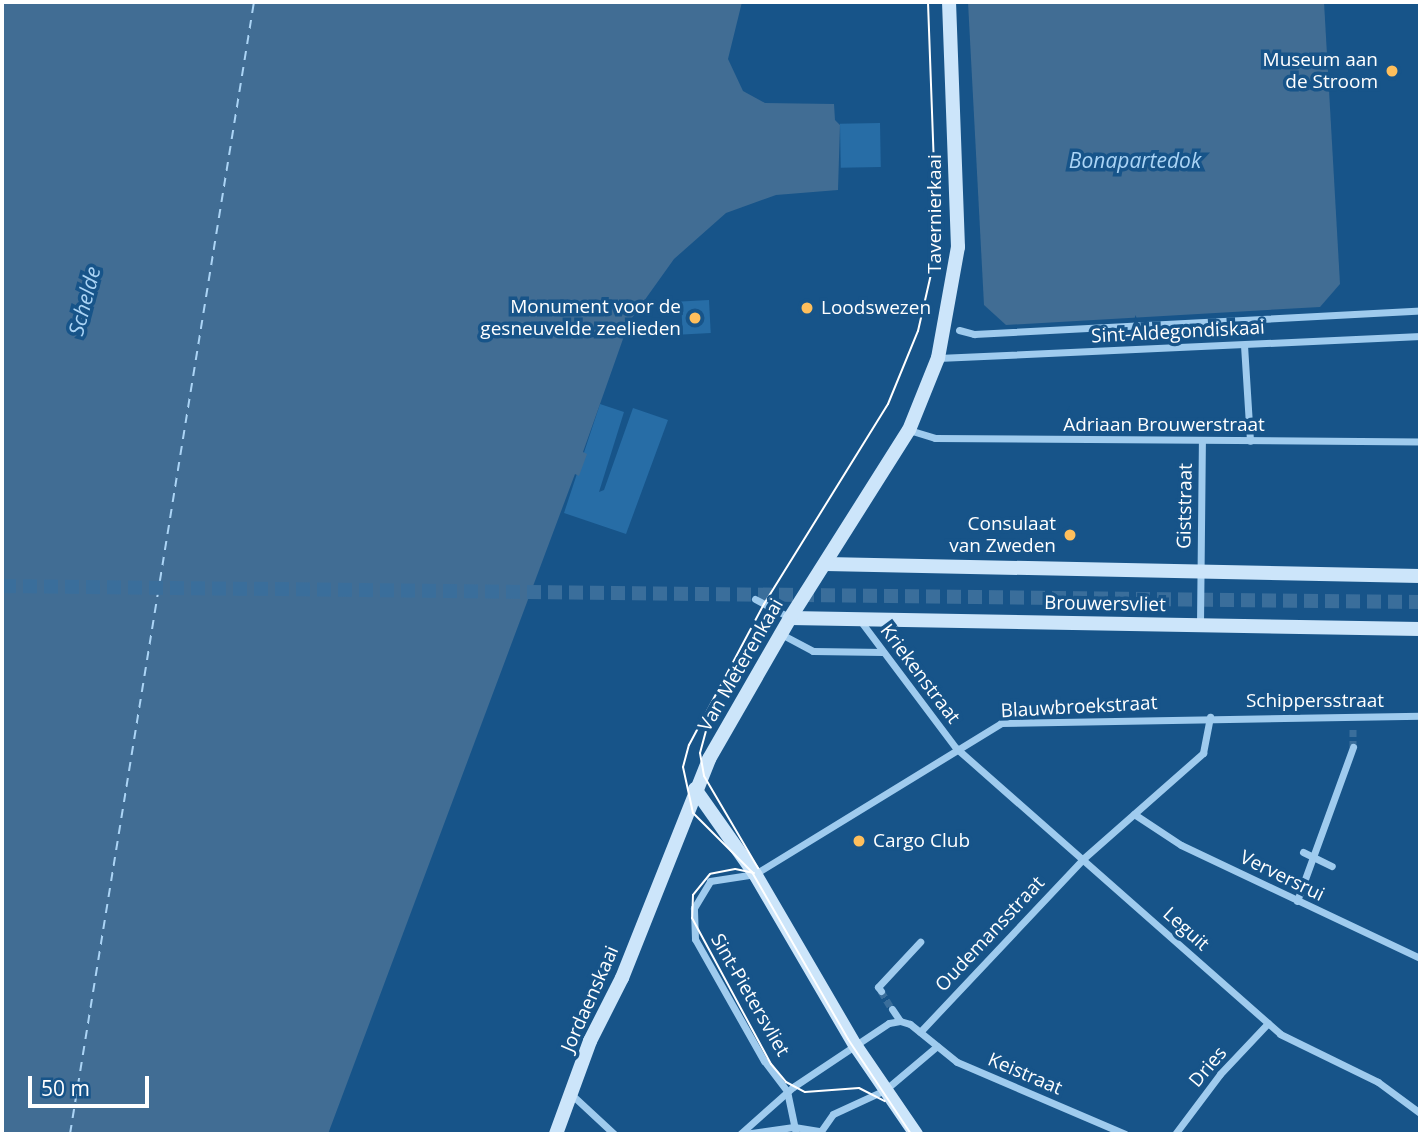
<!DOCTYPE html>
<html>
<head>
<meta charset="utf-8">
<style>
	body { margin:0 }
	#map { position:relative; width:1422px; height:1136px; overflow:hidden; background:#175489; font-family:"Open Sans",sans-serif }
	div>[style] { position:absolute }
	.green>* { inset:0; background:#276da6; transform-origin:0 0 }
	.water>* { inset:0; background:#416d94 }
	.ferry>* { height:2px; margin-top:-1px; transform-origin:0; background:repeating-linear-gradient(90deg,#abd4f5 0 9px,transparent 0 16px) }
	.street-tunnel>* { height:7px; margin-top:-3.5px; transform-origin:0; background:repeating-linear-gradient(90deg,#3a6e9b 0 7px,transparent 0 10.5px) }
	.secondary-tunnel>* { height:14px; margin-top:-7px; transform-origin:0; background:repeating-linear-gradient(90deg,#3a6e9b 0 14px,transparent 0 21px) }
	.street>* { height:7px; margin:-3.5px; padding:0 3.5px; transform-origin:3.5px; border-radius:3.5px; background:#9fcbee }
	.secondary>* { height:14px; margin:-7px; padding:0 7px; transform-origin:7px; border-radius:7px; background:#cce5fa }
	.tram>* { height:2px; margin:-1px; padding:0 1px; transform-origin:1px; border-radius:1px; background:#fff }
	.dots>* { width:19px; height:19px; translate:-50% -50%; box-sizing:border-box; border:4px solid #175489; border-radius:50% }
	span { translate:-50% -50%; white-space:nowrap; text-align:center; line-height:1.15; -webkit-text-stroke:7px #175489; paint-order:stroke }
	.poi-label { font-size:19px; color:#fff }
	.right { translate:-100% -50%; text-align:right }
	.left { translate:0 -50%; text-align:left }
	.street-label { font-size:19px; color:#fff }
	.water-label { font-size:21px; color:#abd4f5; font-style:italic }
	.frame { position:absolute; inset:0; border:4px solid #fff; pointer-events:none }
	.scale { position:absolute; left:28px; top:1076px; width:121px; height:32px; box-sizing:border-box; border:4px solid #fff; border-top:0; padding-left:9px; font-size:21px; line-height:24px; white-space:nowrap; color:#fff; -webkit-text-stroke:5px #175489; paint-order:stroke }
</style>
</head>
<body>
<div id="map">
	<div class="green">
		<div style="left:880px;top:123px;width:44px;height:40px;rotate:89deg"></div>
		<div style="left:709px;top:300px;width:33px;height:28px;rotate:87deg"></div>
		<div style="clip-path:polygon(600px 404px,624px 412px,599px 492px,604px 490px,633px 408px,668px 420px,626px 534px,564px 513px)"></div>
	</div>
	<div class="water">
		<div style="clip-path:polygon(2px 2px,742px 2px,728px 59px,743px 91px,765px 103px,834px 104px,835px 120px,840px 125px,838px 190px,776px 195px,726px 213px,674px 259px,629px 322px,583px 452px,587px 454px,579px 476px,575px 474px,328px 1134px,2px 1134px)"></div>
		<div style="clip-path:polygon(968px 2px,1324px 2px,1340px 284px,1320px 307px,1006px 325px,984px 305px)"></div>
	</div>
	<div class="ferry">
		<div style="left:70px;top:1134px;width:1147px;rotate:-80.77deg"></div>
	</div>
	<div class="street-tunnel">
		<div style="left:1353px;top:747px;width:20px;rotate:-90deg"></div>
		<div style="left:881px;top:991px;width:21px;rotate:59deg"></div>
	</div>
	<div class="secondary-tunnel">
		<div style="left:2px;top:586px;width:1418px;rotate:0.65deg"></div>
	</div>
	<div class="street">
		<div style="left:959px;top:330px;width:16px;rotate:15deg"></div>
		<div style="left:974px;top:334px;width:447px;rotate:-3deg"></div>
		<div style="left:1244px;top:345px;width:96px;rotate:86.4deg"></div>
		<div style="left:938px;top:358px;width:483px;rotate:-2.6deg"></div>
		<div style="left:909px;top:430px;width:27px;rotate:17deg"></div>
		<div style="left:935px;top:438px;width:485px;rotate:0.4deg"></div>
		<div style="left:755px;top:599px;width:40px;rotate:28deg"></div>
		<div style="left:859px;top:619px;width:161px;rotate:53.1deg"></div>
		<div style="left:956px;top:748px;width:432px;rotate:41.4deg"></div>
		<div style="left:1280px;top:1034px;width:109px;rotate:26.1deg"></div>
		<div style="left:1378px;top:1082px;width:52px;rotate:36.4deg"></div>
		<div style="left:1200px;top:624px;width:182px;rotate:-89.4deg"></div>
		<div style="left:781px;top:634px;width:36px;rotate:28deg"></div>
		<div style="left:813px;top:651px;width:70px;rotate:0.8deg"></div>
		<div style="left:1134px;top:814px;width:56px;rotate:33.4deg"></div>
		<div style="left:1181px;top:845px;width:264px;rotate:25.3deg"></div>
		<div style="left:1303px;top:852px;width:32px;rotate:26deg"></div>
		<div style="left:1297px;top:901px;width:164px;rotate:-70deg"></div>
		<div style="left:881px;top:991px;width:5px;rotate:-127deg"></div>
		<div style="left:878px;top:987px;width:62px;rotate:-47deg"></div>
		<div style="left:892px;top:1009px;width:14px;rotate:56deg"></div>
		<div style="left:920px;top:1032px;width:239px;rotate:-46.7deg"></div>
		<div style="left:1084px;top:858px;width:159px;rotate:-41.4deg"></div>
		<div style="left:1203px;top:753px;width:37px;rotate:-79deg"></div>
		<div style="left:571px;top:1094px;width:59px;rotate:42.9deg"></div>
		<div style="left:740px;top:1134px;width:71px;rotate:-41.6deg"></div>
		<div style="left:793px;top:1087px;width:115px;rotate:-33.7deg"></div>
		<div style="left:889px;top:1023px;width:11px;rotate:-10deg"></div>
		<div style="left:900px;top:1021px;width:10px;rotate:17deg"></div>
		<div style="left:910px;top:1024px;width:60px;rotate:39deg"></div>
		<div style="left:957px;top:1062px;width:183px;rotate:23.2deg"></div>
		<div style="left:744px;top:1134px;width:50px;rotate:-8deg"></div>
		<div style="left:794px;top:1127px;width:25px;rotate:9deg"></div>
		<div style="left:796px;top:1134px;width:44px;rotate:-101.8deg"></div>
		<div style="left:787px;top:1091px;width:38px;rotate:-127deg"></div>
		<div style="left:764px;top:1061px;width:140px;rotate:-119.5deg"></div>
		<div style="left:695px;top:939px;width:31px;rotate:-92deg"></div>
		<div style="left:694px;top:908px;width:31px;rotate:-59deg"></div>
		<div style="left:710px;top:881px;width:46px;rotate:-8.8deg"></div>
		<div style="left:755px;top:874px;width:289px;rotate:-31.5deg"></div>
		<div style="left:1001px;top:723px;width:419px;rotate:-1deg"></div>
		<div style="left:819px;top:1134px;width:24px;rotate:-55deg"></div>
		<div style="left:833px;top:1114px;width:57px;rotate:-24.8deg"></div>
		<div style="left:885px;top:1090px;width:68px;rotate:-40.2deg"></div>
		<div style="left:1175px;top:1134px;width:75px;rotate:-53.1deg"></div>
		<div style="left:1220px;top:1074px;width:70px;rotate:-46.7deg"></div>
	</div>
	<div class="secondary">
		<div style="left:826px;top:564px;width:594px;rotate:1.16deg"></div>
		<div style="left:790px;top:618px;width:630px;rotate:1deg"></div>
		<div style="left:695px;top:789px;width:104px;rotate:54.8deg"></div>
		<div style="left:755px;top:874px;width:198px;rotate:59.7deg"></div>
		<div style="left:855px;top:1045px;width:108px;rotate:55.6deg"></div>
		<div style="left:556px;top:1134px;width:99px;rotate:-69.9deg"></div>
		<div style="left:590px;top:1041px;width:71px;rotate:-63.1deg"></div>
		<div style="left:622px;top:978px;width:236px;rotate:-68.3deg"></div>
		<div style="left:709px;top:759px;width:163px;rotate:-60.1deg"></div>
		<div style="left:790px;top:618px;width:222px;rotate:-57.7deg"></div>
		<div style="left:909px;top:430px;width:78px;rotate:-68.1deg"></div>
		<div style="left:938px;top:358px;width:113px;rotate:-79.8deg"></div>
		<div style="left:958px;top:247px;width:245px;rotate:-92.1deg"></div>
	</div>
	<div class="tram">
		<div style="left:707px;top:727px;width:27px;rotate:105deg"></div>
		<div style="left:700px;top:753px;width:23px;rotate:80deg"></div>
		<div style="left:704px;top:776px;width:107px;rotate:59.6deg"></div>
		<div style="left:754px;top:873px;width:19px;rotate:-168deg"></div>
		<div style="left:735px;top:869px;width:25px;rotate:169deg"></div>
		<div style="left:710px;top:874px;width:27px;rotate:129deg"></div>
		<div style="left:693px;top:895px;width:23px;rotate:92deg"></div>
		<div style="left:692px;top:918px;width:166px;rotate:61.6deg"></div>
		<div style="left:771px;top:1064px;width:23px;rotate:50deg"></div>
		<div style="left:786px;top:1082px;width:21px;rotate:28deg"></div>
		<div style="left:805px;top:1092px;width:54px;rotate:-4.2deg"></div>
		<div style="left:859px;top:1088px;width:29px;rotate:27deg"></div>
		<div style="left:911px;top:1134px;width:114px;rotate:-123.6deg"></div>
		<div style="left:848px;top:1039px;width:193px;rotate:-119.9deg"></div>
		<div style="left:752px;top:872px;width:83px;rotate:-135deg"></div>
		<div style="left:693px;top:813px;width:47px;rotate:-102.3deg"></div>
		<div style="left:683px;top:767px;width:23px;rotate:-75deg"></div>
		<div style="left:689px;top:745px;width:160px;rotate:-62deg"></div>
		<div style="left:764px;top:604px;width:235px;rotate:-58.2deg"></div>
		<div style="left:888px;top:404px;width:79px;rotate:-67.7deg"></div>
		<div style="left:918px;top:331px;width:63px;rotate:-77.1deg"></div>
		<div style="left:932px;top:270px;width:49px;rotate:-85.3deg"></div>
		<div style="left:936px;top:221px;width:219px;rotate:-92.1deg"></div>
	</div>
	<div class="dots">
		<div style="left:1392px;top:71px;background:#ffbf5c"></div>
		<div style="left:807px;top:308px;background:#ffbf5c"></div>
		<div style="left:695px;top:318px;background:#ffbf5c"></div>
		<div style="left:1070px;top:535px;background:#ffbf5c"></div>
		<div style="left:859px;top:841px;background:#ffbf5c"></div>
	</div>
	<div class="poi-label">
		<span class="right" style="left:1378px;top:71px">Museum aan<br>de Stroom</span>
		<span class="right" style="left:681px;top:318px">Monument voor de<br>gesneuvelde zeelieden</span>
		<span class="left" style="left:821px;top:308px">Loodswezen</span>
		<span class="right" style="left:1056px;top:535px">Consulaat<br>van Zweden</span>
		<span class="left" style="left:873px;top:841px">Cargo Club</span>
	</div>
	<div class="street-label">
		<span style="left:935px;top:214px;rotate:-90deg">Tavernierkaai</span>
		<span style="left:1178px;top:332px;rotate:-3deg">Sint-Aldegondiskaai</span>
		<span style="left:1164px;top:425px">Adriaan Brouwerstraat</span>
		<span style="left:1185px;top:506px;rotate:-89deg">Giststraat</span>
		<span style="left:1105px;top:604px;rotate:1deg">Brouwersvliet</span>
		<span style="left:741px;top:665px;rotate:-60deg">Van Meterenkaai</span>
		<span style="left:920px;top:674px;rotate:53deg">Kriekenstraat</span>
		<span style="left:1315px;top:701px">Schippersstraat</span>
		<span style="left:1079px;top:707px;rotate:-3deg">Blauwbroekstraat</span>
		<span style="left:1282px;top:876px;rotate:26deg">Verversrui</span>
		<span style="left:1186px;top:929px;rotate:42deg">Leguit</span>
		<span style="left:990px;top:934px;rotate:-47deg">Oudemansstraat</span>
		<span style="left:750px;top:995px;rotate:60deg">Sint-Pietersvliet</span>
		<span style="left:590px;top:999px;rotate:-66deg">Jordaenskaai</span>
		<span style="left:1208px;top:1067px;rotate:-50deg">Dries</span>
		<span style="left:1025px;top:1074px;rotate:23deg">Keistraat</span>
	</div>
	<div class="water-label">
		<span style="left:1135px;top:160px">Bonapartedok</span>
		<span style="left:84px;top:301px;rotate:-75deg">Schelde</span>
	</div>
	<div class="frame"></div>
	<div class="scale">50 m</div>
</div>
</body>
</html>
